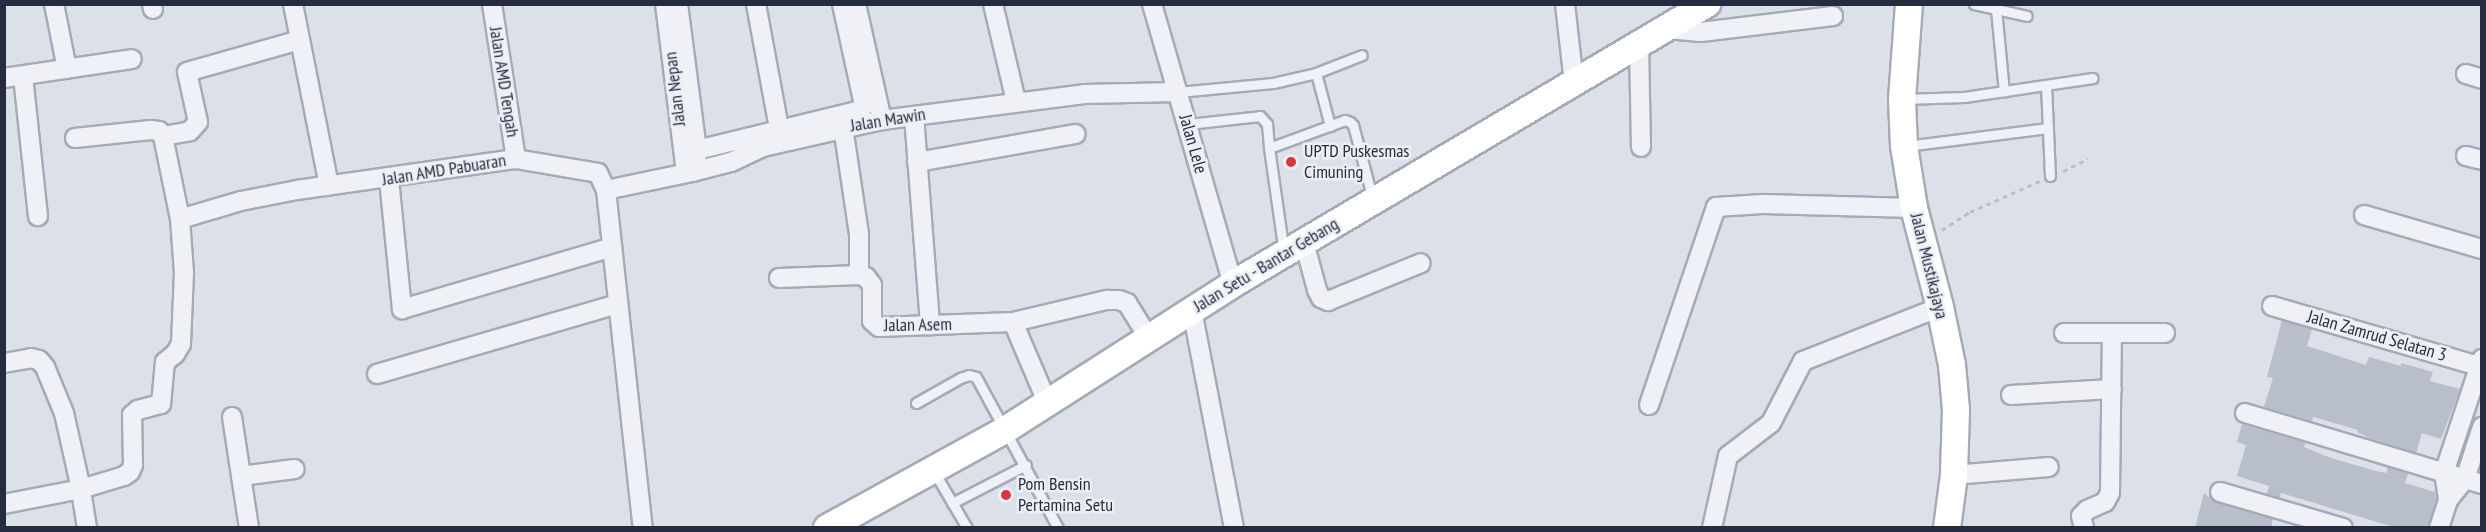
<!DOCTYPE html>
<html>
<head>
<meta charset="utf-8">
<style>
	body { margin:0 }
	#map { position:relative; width:2486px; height:532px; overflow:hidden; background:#dce0e8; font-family:"PT Sans Narrow",sans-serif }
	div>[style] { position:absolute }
	.building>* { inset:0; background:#b9becb }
	.path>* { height:3px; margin-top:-1.5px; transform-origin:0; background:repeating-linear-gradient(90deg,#babec7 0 4.5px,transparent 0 9px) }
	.roads { filter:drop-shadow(2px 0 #a5aab6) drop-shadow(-2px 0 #a5aab6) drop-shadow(0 2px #a5aab6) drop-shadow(0 -2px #a5aab6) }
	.lane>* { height:9px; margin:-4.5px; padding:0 4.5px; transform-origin:4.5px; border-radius:4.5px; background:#eff1f6 }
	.street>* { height:18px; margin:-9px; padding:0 9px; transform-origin:9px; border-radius:9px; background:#eff1f6 }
	.secondary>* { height:26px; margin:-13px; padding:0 13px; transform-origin:13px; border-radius:13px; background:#fff }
	.dots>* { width:16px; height:16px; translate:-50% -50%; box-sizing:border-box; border:3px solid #eceff6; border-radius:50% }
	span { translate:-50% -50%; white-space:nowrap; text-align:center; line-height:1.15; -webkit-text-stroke:5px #eceff6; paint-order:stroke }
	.street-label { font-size:18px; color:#252c40 }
	.poi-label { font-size:18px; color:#252c40 }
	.left { translate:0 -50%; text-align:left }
	.frame { position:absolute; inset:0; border:6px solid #252c40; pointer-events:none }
</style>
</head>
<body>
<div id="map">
	<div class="building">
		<div style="clip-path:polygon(2282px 320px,2312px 329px,2307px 346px,2366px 365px,2369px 357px,2401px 366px,2401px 363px,2433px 372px,2430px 381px,2460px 389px,2441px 439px,2422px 433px,2416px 453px,2369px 438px,2357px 432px,2358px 430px,2313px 417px,2312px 421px,2264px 407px,2273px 378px,2267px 377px)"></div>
		<div style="clip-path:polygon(2242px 424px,2305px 443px,2304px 447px,2331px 458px,2376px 471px,2386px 473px,2388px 467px,2408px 474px,2405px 483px,2435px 492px,2436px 499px,2428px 528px,2397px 528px,2281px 493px,2280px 498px,2267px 494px,2269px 486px,2237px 476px,2246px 445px,2237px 442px)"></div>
		<div style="clip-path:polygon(2204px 493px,2217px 503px,2273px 519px,2271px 528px,2195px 528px)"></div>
	</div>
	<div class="path">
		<div style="left:2063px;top:171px;width:28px;rotate:-26deg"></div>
		<div style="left:1942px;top:230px;width:33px;rotate:-33deg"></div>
		<div style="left:1970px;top:212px;width:77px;rotate:-23.9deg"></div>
	</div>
	<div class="roads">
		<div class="lane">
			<div style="left:1974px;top:4px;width:54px;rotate:12.8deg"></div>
			<div style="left:1996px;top:9px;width:83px;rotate:84.5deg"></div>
			<div style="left:1316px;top:73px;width:55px;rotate:75.2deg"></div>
			<div style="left:2046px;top:85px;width:91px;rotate:87.5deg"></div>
			<div style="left:1178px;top:92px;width:95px;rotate:-5.4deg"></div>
			<div style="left:1273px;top:83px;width:44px;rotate:-13.1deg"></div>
			<div style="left:1316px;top:73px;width:49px;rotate:-21.4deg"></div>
			<div style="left:1904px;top:99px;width:60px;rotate:-1.9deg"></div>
			<div style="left:1964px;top:97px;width:130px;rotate:-8.4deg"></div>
			<div style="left:1188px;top:124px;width:72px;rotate:-6.3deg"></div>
			<div style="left:1260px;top:116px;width:11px;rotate:49deg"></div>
			<div style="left:1267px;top:124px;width:24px;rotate:85deg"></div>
			<div style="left:1906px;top:146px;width:143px;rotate:-7.2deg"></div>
			<div style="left:1284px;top:253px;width:106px;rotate:-98.1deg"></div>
			<div style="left:1269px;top:148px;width:81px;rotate:-20.2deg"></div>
			<div style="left:1345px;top:120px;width:5px;rotate:22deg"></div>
			<div style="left:1350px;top:122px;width:4px;rotate:45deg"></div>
			<div style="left:1353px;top:125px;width:78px;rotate:75.1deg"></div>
			<div style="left:916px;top:403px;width:51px;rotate:-29.6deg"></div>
			<div style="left:960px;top:378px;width:9px;rotate:-18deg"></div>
			<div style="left:969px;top:375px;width:7px;rotate:16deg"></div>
			<div style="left:976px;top:377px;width:172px;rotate:61.5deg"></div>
			<div style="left:933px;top:470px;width:67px;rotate:59.6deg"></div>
			<div style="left:952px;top:503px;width:83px;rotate:-27.2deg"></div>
		</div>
		<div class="street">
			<div style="left:54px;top:4px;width:66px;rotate:78.7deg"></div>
			<div style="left:152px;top:4px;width:5px;rotate:79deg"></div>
			<div style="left:293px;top:4px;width:185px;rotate:78.8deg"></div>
			<div style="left:492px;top:4px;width:157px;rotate:81.2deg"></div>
			<div style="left:665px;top:4px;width:170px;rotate:82.9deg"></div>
			<div style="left:678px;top:4px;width:147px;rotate:82.6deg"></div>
			<div style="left:697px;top:150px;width:12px;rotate:95deg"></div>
			<div style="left:756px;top:4px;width:126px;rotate:79.5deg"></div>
			<div style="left:856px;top:4px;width:119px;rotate:77.4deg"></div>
			<div style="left:993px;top:4px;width:100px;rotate:76.7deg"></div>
			<div style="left:1152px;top:4px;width:291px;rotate:73.9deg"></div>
			<div style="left:1565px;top:4px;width:80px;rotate:83.5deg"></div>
			<div style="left:1667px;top:29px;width:34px;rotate:5deg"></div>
			<div style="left:1701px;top:32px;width:133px;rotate:-6.9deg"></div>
			<div style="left:1639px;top:44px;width:103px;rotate:88.9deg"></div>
			<div style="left:2466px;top:74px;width:17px;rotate:17deg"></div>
			<div style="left:23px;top:76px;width:141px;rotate:83.9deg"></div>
			<div style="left:4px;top:78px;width:129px;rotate:-8.4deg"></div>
			<div style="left:914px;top:116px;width:210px;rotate:85.6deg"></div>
			<div style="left:843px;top:127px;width:108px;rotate:81.5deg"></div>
			<div style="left:859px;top:234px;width:41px;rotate:90deg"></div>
			<div style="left:75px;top:138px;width:76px;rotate:-6deg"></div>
			<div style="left:151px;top:130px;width:8px;rotate:7deg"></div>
			<div style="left:159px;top:131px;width:6px;rotate:51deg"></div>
			<div style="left:697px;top:150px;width:169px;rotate:-13.7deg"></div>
			<div style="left:861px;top:110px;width:6px;rotate:-59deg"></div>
			<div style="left:864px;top:105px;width:103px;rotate:-102.3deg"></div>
			<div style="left:2466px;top:156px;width:16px;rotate:14deg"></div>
			<div style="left:917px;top:162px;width:161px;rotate:-10deg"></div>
			<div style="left:389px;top:179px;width:131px;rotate:84.3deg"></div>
			<div style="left:402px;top:309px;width:219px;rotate:-16.4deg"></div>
			<div style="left:606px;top:190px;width:88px;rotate:-11.8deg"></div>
			<div style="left:692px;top:172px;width:40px;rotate:-14.4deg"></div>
			<div style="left:731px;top:162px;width:35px;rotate:-25deg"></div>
			<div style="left:763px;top:147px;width:122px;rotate:-12.8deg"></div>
			<div style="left:882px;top:120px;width:204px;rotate:-7.3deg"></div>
			<div style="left:1084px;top:94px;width:94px;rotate:-1.2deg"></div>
			<div style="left:2364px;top:215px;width:123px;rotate:16.1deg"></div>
			<div style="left:180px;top:219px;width:64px;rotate:-16.4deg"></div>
			<div style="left:241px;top:201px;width:57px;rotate:-11.1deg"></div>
			<div style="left:297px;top:190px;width:221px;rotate:-8.1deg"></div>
			<div style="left:516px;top:159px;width:83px;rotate:9.7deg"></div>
			<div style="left:598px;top:173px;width:19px;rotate:65deg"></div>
			<div style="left:606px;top:190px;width:340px;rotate:83.8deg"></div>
			<div style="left:1304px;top:242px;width:50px;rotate:74.8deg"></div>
			<div style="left:1317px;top:290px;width:9px;rotate:63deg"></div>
			<div style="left:1321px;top:298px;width:8px;rotate:23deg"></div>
			<div style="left:1328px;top:301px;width:100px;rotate:-22.2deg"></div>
			<div style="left:779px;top:278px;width:80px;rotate:-2.1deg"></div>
			<div style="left:859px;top:275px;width:7px;rotate:16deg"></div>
			<div style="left:866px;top:277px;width:10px;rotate:53deg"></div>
			<div style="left:872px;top:285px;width:36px;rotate:90deg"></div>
			<div style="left:872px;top:321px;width:9px;rotate:41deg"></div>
			<div style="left:879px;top:327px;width:134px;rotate:-2.1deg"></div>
			<div style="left:1013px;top:322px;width:89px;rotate:66.9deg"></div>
			<div style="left:2272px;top:306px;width:219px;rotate:16.2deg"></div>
			<div style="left:1192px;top:310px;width:222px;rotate:79.1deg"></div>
			<div style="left:1013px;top:322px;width:97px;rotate:-13.2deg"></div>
			<div style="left:1107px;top:300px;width:12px"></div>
			<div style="left:1119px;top:300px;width:9px;rotate:21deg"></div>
			<div style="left:1127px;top:303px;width:40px;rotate:58deg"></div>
			<div style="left:2064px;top:333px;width:101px"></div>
			<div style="left:4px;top:363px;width:27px;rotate:-10deg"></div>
			<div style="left:31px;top:358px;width:8px;rotate:14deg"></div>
			<div style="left:39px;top:360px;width:9px;rotate:49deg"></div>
			<div style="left:45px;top:367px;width:50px;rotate:67.6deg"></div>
			<div style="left:64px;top:413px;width:78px;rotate:77.4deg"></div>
			<div style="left:81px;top:489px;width:78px;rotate:169deg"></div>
			<div style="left:377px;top:374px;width:251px;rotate:-16.2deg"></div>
			<div style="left:2011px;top:395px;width:101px;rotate:-3.4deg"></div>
			<div style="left:1649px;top:405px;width:209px;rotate:-71.3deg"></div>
			<div style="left:1716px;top:207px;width:47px;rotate:-3.7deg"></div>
			<div style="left:1763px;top:204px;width:151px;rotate:1.5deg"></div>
			<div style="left:2245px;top:413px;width:247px;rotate:16.7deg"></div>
			<div style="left:232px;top:417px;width:112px;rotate:81.3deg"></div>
			<div style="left:1954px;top:475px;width:95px;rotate:-4.8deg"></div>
			<div style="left:241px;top:476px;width:54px;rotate:-7.4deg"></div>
			<div style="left:2220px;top:492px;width:128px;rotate:16.3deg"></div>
			<div style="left:2448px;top:500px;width:27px;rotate:-98deg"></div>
			<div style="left:2444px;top:473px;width:120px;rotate:-71.6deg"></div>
			<div style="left:87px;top:528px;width:39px;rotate:-99deg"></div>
			<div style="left:81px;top:489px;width:45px;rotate:-16.8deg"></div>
			<div style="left:124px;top:476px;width:7px;rotate:-34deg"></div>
			<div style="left:130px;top:472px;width:8px;rotate:-67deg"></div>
			<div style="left:133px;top:465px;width:50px;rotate:-91.1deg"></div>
			<div style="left:132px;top:415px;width:8px;rotate:-40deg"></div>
			<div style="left:138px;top:410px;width:24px;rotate:-15deg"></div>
			<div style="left:161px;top:404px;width:42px;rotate:-84.6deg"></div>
			<div style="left:165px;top:362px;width:13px;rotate:-39deg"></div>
			<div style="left:175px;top:354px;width:12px;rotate:-59deg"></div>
			<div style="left:181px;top:344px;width:71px;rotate:-87.6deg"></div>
			<div style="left:184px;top:273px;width:54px;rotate:-94.2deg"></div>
			<div style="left:180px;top:219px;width:85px;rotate:-101.6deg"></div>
			<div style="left:163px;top:136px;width:27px;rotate:-10deg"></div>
			<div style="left:190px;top:131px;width:12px;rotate:-48deg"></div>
			<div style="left:198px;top:122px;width:51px;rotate:-102.4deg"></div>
			<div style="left:187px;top:72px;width:117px;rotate:-15.8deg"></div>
			<div style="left:1712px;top:528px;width:74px;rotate:-77.5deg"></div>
			<div style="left:1728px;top:456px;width:54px;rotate:-37.5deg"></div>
			<div style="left:1771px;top:423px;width:70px;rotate:-62.7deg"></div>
			<div style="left:1803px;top:361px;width:147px;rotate:-21.5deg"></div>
			<div style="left:2084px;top:528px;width:12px;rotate:-104deg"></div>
			<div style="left:2081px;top:516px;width:8px;rotate:-45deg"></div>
			<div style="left:2087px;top:510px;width:20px;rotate:-24deg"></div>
			<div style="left:2105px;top:502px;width:10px;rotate:-61deg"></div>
			<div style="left:2110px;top:493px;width:160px;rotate:-89.3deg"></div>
			<div style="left:2439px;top:528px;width:29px;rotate:-72deg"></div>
			<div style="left:2448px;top:500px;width:27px;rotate:-51deg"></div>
			<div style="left:2465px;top:479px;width:55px;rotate:-71.9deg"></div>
		</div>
		<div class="secondary">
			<div style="left:1909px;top:4px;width:95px;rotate:94.2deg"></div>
			<div style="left:1902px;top:99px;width:47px;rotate:87.6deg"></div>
			<div style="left:1904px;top:146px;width:63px;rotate:80.8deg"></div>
			<div style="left:1914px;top:208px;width:102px;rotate:75.3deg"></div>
			<div style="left:1940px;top:307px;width:59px;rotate:78.3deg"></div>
			<div style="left:1952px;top:365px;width:45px;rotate:84.9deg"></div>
			<div style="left:1956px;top:410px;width:65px;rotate:91.8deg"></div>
			<div style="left:1954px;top:475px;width:53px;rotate:97.5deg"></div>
			<div style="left:827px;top:528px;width:203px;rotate:-28.8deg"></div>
			<div style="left:1005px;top:430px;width:271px;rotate:-32.6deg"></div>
			<div style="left:1233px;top:284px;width:551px;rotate:-30.57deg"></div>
		</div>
	</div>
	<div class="dots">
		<div style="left:1291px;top:162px;background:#da343c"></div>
		<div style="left:1006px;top:495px;background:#da343c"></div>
	</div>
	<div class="street-label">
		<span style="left:504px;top:82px;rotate:81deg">Jalan AMD Tengah</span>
		<span style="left:675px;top:89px;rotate:-97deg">Jalan Nepan</span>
		<span style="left:888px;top:120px;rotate:-9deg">Jalan Mawin</span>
		<span style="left:1193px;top:144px;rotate:74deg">Jalan Lele</span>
		<span style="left:444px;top:170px;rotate:-9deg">Jalan AMD Pabuaran</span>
		<span style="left:1266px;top:265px;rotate:-31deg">Jalan Setu - Bantar Gebang</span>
		<span style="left:1929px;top:266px;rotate:76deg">Jalan Mustikajaya</span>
		<span style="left:918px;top:325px;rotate:-1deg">Jalan Asem</span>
		<span style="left:2377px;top:336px;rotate:16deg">Jalan Zamrud Selatan 3</span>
	</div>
	<div class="poi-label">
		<span class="left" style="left:1304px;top:162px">UPTD Puskesmas<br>Cimuning</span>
		<span class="left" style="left:1018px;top:495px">Pom Bensin<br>Pertamina Setu</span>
	</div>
	<div class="frame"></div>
</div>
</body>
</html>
